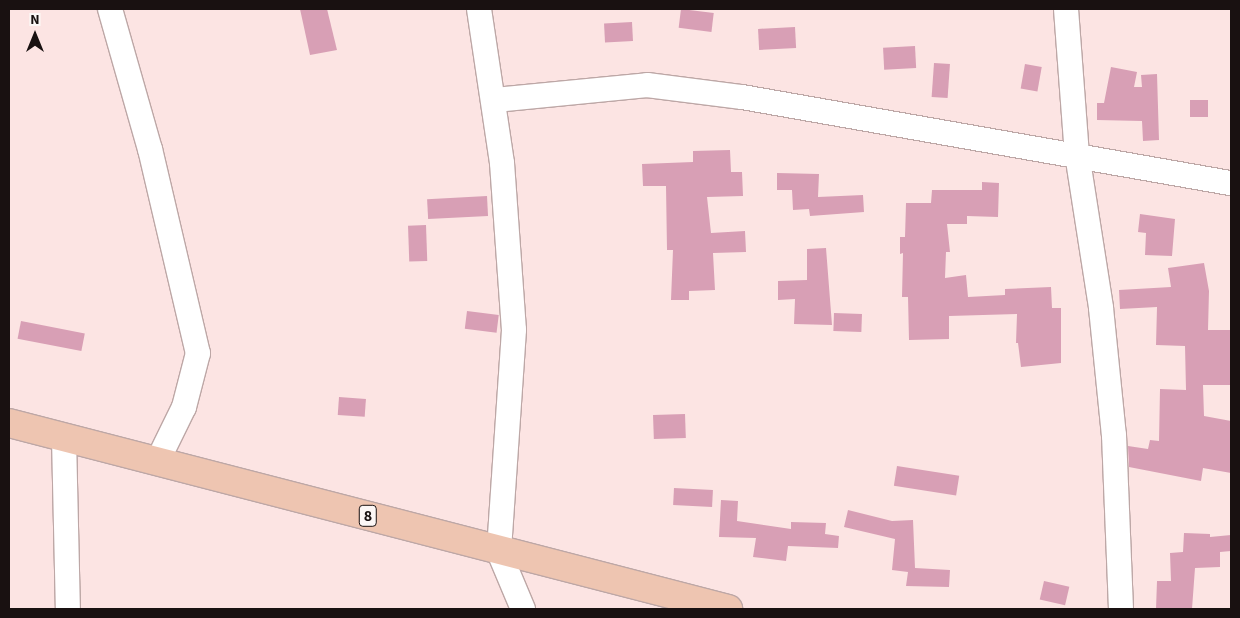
<!DOCTYPE html>
<html>
<head>
<meta charset="utf-8">
<style>
	body { margin:0 }
	#map { position:relative; width:1240px; height:618px; overflow:hidden; background:#fce4e3; font-family:"Source Sans 3",sans-serif }
	div>[style] { position:absolute }
	.building>* { inset:0; background:#d89fb5; transform-origin:0 0 }
	.roads { filter:drop-shadow(1px 0 #bda7a6) drop-shadow(-1px 0 #bda7a6) drop-shadow(0 1px #bda7a6) drop-shadow(0 -1px #bda7a6) }
	.street>* { height:24px; margin:-12px; padding:0 12px; transform-origin:12px; border-radius:12px; background:#fff }
	.primary>* { height:28px; margin:-14px; padding:0 14px; transform-origin:14px; border-radius:14px; background:#eec5b1 }
	span { translate:-50% -50%; white-space:nowrap; text-align:center; line-height:1.15; -webkit-text-stroke:4.5px #fcf7f6; paint-order:stroke }
	.shield-label span { padding:1px 4px; background:#fcf7f6; border:1px solid; border-radius:4px; -webkit-text-stroke-width:0 }
	.shield-label { font-size:16px; color:#191111; font-weight:700 }
	.frame { position:absolute; inset:0; border:10px solid #191111; pointer-events:none }
	.north { position:absolute; left:10px; top:10px; width:50px; height:50px; -webkit-text-stroke:4px #fcf7f6; paint-order:stroke; rotate:0deg; font-size:14px; font-weight:700; line-height:20px; text-align:center; color:#191111 }
	.north::after { content:''; display:block; margin:auto; width:18px; height:22px; background:#191111; clip-path:polygon(50% 0,100% 100%,50% 72%,0 100%) }
</style>
</head>
<body>
<div id="map">
	<div class="building">
		<div style="clip-path:polygon(300px 9px,327px 9px,337px 50px,310px 55px)"></div>
		<div style="left:681px;top:9px;width:33px;height:19px;rotate:7deg"></div>
		<div style="left:632px;top:22px;width:19px;height:28px;rotate:87deg"></div>
		<div style="left:795px;top:27px;width:21px;height:37px;rotate:87deg"></div>
		<div style="left:915px;top:46px;width:22px;height:32px;rotate:87deg"></div>
		<div style="left:934px;top:63px;width:16px;height:34px;rotate:4deg"></div>
		<div style="left:1025px;top:64px;width:17px;height:25px;rotate:10deg"></div>
		<div style="clip-path:polygon(1111px 67px,1137px 72px,1134px 87px,1142px 87px,1141px 75px,1157px 74px,1159px 140px,1143px 141px,1142px 121px,1097px 120px,1097px 103px,1104px 103px)"></div>
		<div style="left:1190px;top:100px;width:18px;height:17px"></div>
		<div style="clip-path:polygon(730px 150px,731px 172px,742px 172px,743px 196px,707px 197px,711px 233px,745px 231px,746px 252px,713px 253px,715px 290px,689px 291px,689px 300px,671px 300px,673px 250px,667px 250px,666px 186px,643px 186px,642px 164px,693px 162px,693px 151px)"></div>
		<div style="clip-path:polygon(777px 173px,819px 174px,818px 197px,863px 195px,864px 212px,810px 216px,809px 209px,793px 210px,792px 190px,777px 190px)"></div>
		<div style="clip-path:polygon(982px 182px,999px 183px,998px 217px,967px 216px,967px 224px,947px 224px,950px 252px,946px 252px,945px 278px,966px 275px,968px 297px,1005px 295px,1005px 289px,1051px 287px,1052px 308px,1061px 308px,1061px 363px,1021px 367px,1018px 343px,1016px 343px,1017px 314px,949px 316px,949px 339px,909px 340px,908px 297px,902px 297px,903px 253px,900px 254px,900px 237px,905px 237px,906px 203px,931px 203px,932px 190px,982px 190px)"></div>
		<div style="left:487px;top:196px;width:20px;height:60px;rotate:87deg"></div>
		<div style="clip-path:polygon(1140px 214px,1175px 219px,1172px 256px,1145px 255px,1146px 233px,1138px 232px)"></div>
		<div style="left:426px;top:225px;width:36px;height:18px;rotate:88deg"></div>
		<div style="clip-path:polygon(826px 248px,832px 325px,794px 324px,795px 299px,778px 300px,778px 281px,807px 280px,807px 249px)"></div>
		<div style="clip-path:polygon(1204px 263px,1209px 291px,1208px 330px,1231px 330px,1231px 385px,1203px 385px,1204px 416px,1231px 421px,1231px 473px,1203px 468px,1201px 481px,1129px 467px,1128px 446px,1148px 449px,1150px 440px,1159px 441px,1160px 389px,1186px 390px,1185px 346px,1156px 345px,1157px 307px,1120px 309px,1119px 290px,1171px 287px,1168px 268px)"></div>
		<div style="left:467px;top:311px;width:32px;height:18px;rotate:7deg"></div>
		<div style="left:834px;top:313px;width:28px;height:18px;rotate:2deg"></div>
		<div style="left:21px;top:321px;width:65px;height:18px;rotate:11deg"></div>
		<div style="left:339px;top:397px;width:27px;height:18px;rotate:4deg"></div>
		<div style="left:685px;top:414px;width:24px;height:32px;rotate:88deg"></div>
		<div style="left:897px;top:466px;width:63px;height:20px;rotate:9deg"></div>
		<div style="left:674px;top:488px;width:39px;height:17px;rotate:3deg"></div>
		<div style="clip-path:polygon(721px 500px,738px 501px,737px 521px,791px 529px,791px 522px,826px 523px,825px 534px,839px 536px,838px 548px,788px 546px,786px 561px,753px 557px,756px 538px,719px 537px)"></div>
		<div style="clip-path:polygon(848px 510px,892px 521px,913px 520px,915px 568px,950px 570px,949px 587px,906px 586px,908px 572px,892px 570px,895px 539px,844px 527px)"></div>
		<div style="clip-path:polygon(1184px 533px,1210px 534px,1210px 537px,1231px 535px,1231px 551px,1220px 552px,1220px 567px,1195px 568px,1192px 609px,1156px 609px,1157px 581px,1171px 581px,1170px 553px,1183px 552px)"></div>
		<div style="left:1044px;top:581px;width:26px;height:19px;rotate:13deg"></div>
	</div>
	<div class="roads">
		<div class="street">
			<div style="left:110px;top:9px;width:146px;rotate:74.1deg"></div>
			<div style="left:150px;top:149px;width:210px;rotate:76.8deg"></div>
			<div style="left:198px;top:353px;width:56px;rotate:104.5deg"></div>
			<div style="left:184px;top:407px;width:59px;rotate:116.1deg"></div>
			<div style="left:479px;top:9px;width:156px;rotate:81.5deg"></div>
			<div style="left:502px;top:163px;width:167px;rotate:85.9deg"></div>
			<div style="left:514px;top:330px;width:223px;rotate:93.9deg"></div>
			<div style="left:499px;top:552px;width:62px;rotate:67.2deg"></div>
			<div style="left:1066px;top:9px;width:145px;rotate:85.7deg"></div>
			<div style="left:1077px;top:154px;width:156px;rotate:81.1deg"></div>
			<div style="left:1101px;top:308px;width:128px;rotate:84.2deg"></div>
			<div style="left:1114px;top:435px;width:174px;rotate:87.7deg"></div>
			<div style="left:495px;top:100px;width:153px;rotate:-5.6deg"></div>
			<div style="left:647px;top:85px;width:96px;rotate:7.2deg"></div>
			<div style="left:742px;top:97px;width:497px;rotate:10deg"></div>
			<div style="left:64px;top:438px;width:171px;rotate:88.7deg"></div>
		</div>
		<div class="primary">
			<div style="left:9px;top:423px;width:743px;rotate:14.5deg"></div>
		</div>
	</div>
	<div class="shield-label">
		<span style="left:368px;top:516px">8</span>
	</div>
	<div class="frame"></div>
	<div class="north">N</div>
</div>
</body>
</html>
